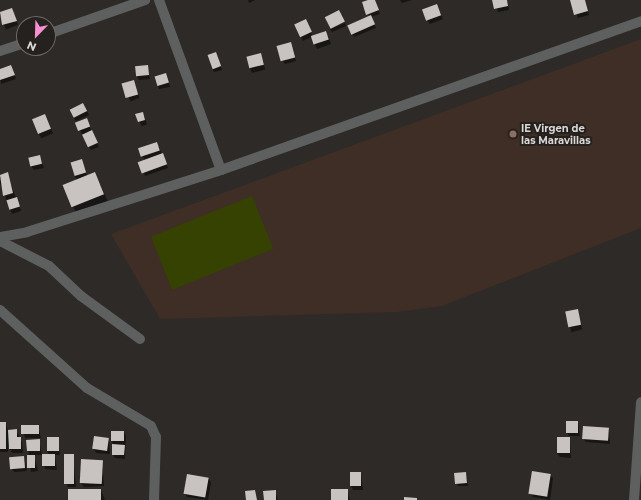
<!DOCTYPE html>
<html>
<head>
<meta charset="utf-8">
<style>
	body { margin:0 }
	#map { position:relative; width:641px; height:500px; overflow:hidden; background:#2d2a27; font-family:Montserrat,sans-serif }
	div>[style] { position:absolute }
	.education>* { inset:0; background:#3f2e25 }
	.green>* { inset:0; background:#364201; transform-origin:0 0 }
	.shadow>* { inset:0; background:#0007; transform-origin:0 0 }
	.building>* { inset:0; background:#c8c2c1; transform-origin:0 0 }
	.minor>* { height:10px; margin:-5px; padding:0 5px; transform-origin:5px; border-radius:5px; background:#5e6060 }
	.dots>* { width:11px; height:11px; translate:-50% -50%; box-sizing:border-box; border:2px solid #24211e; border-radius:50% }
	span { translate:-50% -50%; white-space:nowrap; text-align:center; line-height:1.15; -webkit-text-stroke:4px #24211e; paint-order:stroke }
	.poi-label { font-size:10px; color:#dad7d6; font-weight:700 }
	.left { translate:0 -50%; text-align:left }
	.north { position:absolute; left:16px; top:16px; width:40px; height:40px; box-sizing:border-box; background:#24211e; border:1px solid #6d6a68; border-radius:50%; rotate:203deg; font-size:11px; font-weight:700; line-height:16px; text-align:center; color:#dad7d6 }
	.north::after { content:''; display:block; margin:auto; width:14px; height:18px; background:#f690d0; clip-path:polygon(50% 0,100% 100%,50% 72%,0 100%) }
</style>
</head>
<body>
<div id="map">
	<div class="education">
		<div style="clip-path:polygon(641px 39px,641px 228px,442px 306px,397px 312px,160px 319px,111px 234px)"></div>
	</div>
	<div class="green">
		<div style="left:252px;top:196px;width:57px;height:109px;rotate:68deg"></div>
	</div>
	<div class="shadow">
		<div style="clip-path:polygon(248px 0,255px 0,249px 3px)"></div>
		<div style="clip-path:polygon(371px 0,374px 0,380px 14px,371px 17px,376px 28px,354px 37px,348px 25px,369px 17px)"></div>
		<div style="clip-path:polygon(400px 0,412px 0,402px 3px)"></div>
		<div style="clip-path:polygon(493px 0,507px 0,509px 10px,498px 12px)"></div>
		<div style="clip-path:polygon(571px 0,585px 0,589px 15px,578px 18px)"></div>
		<div style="clip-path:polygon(436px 5px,443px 19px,430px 24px,427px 20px)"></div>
		<div style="left:12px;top:9px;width:17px;height:13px;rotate:69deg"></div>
		<div style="clip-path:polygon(345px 23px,346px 26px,332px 32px,330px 29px)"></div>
		<div style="clip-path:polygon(307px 24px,313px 37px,328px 36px,331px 44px,317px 49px,312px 37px,303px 41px,296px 25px)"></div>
		<div style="clip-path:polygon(290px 43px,296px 61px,285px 64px,282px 60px)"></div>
		<div style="clip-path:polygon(216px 53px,222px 70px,214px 72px,212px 68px)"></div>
		<div style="left:261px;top:54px;width:16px;height:14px;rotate:75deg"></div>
		<div style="clip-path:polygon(147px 66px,150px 79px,139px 80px,137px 76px)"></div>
		<div style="clip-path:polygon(0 70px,13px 70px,16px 79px,1px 84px)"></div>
		<div style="clip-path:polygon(166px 74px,170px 87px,159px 89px,155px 76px)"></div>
		<div style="left:133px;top:81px;width:18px;height:10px;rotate:68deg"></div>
		<div style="clip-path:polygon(85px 108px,89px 115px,76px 121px,73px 117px)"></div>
		<div style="left:143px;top:113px;width:12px;height:6px;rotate:70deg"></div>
		<div style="left:45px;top:115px;width:20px;height:13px;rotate:66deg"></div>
		<div style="clip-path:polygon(76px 123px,88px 123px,99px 147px,91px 150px)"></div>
		<div style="clip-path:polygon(159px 147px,168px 168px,145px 176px,140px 162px,145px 161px,140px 149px)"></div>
		<div style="clip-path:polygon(39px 156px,44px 168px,34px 170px,31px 166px)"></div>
		<div style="clip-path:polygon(82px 160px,87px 176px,95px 173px,108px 202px,77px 215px,64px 186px,77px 180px,74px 175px)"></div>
		<div style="clip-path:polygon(7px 174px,21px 211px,12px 214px,0 183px,0 176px)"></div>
		<div style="left:577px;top:310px;width:20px;height:11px;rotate:75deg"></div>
		<div style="clip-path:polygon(578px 422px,580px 436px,569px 436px,567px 433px)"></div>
		<div style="clip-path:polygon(0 423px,6px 423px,8px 431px,16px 430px,22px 442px,23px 453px,12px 453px,8px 446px,8px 452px,0 452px)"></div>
		<div style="clip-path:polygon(22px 426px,38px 426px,41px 438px,25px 438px)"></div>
		<div style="clip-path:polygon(609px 429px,610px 444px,586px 442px,583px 438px)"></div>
		<div style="clip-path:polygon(112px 432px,124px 432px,126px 436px,125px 459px,115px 458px,113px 455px)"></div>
		<div style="clip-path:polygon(58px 438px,60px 455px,55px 455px,57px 470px,45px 469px,43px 455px,34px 455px,38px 471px,31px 472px,27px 441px,39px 440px,42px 455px,49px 455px,47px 451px)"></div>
		<div style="clip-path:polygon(570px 438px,571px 458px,560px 457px,557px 453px)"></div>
		<div style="clip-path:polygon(109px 439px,110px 454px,96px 453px,94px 449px)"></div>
		<div style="clip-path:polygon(73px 455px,76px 487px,68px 487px,66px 483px)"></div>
		<div style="clip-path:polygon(24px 457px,27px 471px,14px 472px,11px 468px)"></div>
		<div style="clip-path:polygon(102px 461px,104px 486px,84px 487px,81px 483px)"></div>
		<div style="clip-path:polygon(361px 473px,363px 490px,353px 490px,351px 486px)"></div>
		<div style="clip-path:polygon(466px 473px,468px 486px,458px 486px,456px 482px)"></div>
		<div style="clip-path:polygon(550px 475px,553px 478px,550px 500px,533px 497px,531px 493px)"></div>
		<div style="clip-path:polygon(209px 479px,211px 483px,208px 500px,187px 497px,185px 494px)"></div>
		<div style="clip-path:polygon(101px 490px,105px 500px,68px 500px)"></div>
		<div style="clip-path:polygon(347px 490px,350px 500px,332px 500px)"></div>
		<div style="clip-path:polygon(275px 491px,278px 500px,265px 500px)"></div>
	</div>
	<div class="building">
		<div style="clip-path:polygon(368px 0,375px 0,379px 10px,366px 15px,362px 2px)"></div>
		<div style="clip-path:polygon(492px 0,507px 0,508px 6px,494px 9px)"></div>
		<div style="clip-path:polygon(570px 0,585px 0,588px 11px,574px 15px)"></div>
		<div style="left:437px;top:4px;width:12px;height:16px;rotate:70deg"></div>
		<div style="clip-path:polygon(12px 8px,17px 21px,2px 25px,0 12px)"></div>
		<div style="left:339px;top:10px;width:13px;height:16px;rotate:63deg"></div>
		<div style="left:371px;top:15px;width:10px;height:26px;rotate:66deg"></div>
		<div style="left:306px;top:19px;width:14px;height:13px;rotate:65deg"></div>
		<div style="left:326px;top:31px;width:9px;height:16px;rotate:72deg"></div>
		<div style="left:291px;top:42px;width:16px;height:15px;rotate:75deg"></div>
		<div style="left:216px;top:52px;width:15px;height:9px;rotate:70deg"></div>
		<div style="left:261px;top:53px;width:12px;height:15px;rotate:76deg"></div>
		<div style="clip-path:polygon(11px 65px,15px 75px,0 80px,0 69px)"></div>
		<div style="left:148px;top:65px;width:10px;height:13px;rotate:84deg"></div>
		<div style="left:166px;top:73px;width:10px;height:12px;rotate:73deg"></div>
		<div style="left:134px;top:80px;width:15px;height:13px;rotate:74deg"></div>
		<div style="left:83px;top:103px;width:9px;height:15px;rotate:63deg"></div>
		<div style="clip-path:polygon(143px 112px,145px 120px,138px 122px,135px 114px)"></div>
		<div style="left:45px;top:114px;width:16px;height:14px;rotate:68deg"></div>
		<div style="left:87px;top:118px;width:9px;height:13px;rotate:69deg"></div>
		<div style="left:92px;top:130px;width:14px;height:11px;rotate:65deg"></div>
		<div style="left:157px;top:142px;width:9px;height:20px;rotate:72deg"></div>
		<div style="left:163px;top:153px;width:12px;height:27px;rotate:70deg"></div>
		<div style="left:40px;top:155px;width:9px;height:12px;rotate:77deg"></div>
		<div style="left:82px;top:159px;width:14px;height:12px;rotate:73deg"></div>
		<div style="clip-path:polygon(8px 172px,13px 193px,3px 196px,0 175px)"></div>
		<div style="left:95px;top:172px;width:24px;height:35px;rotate:68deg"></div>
		<div style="left:17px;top:197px;width:10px;height:11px;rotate:73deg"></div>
		<div style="left:578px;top:309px;width:16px;height:13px;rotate:79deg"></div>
		<div style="left:566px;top:421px;width:12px;height:12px"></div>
		<div style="left:0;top:422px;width:6px;height:27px"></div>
		<div style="left:21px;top:425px;width:18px;height:9px"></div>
		<div style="left:583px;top:426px;width:26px;height:13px;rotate:4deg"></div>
		<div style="clip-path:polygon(17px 429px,17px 437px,21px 437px,21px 449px,9px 449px,8px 430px)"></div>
		<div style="left:111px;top:431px;width:13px;height:10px"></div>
		<div style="left:94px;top:436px;width:15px;height:13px;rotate:8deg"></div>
		<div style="left:47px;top:437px;width:12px;height:14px"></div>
		<div style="left:557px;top:437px;width:13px;height:16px"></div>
		<div style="clip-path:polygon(40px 439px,40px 451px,27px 451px,26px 440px)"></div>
		<div style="clip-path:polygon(112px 444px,125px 445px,124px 455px,112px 455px)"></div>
		<div style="left:42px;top:454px;width:13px;height:12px"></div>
		<div style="left:64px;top:454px;width:10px;height:30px"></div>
		<div style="left:27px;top:455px;width:8px;height:13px"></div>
		<div style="left:24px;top:456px;width:12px;height:15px;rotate:85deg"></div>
		<div style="left:81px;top:459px;width:22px;height:24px;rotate:3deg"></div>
		<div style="left:532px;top:471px;width:19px;height:23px;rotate:9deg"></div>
		<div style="left:350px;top:472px;width:11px;height:14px"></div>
		<div style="left:466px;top:472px;width:11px;height:12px;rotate:85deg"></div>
		<div style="left:187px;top:474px;width:22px;height:20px;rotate:10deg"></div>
		<div style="left:68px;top:489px;width:33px;height:11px"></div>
		<div style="left:348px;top:489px;width:11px;height:17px;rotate:90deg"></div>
		<div style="clip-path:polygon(255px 490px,257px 500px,246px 500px,245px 491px)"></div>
		<div style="clip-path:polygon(276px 490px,276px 500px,264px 500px,263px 491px)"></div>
		<div style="clip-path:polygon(404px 497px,417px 498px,417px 500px,404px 500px)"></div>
	</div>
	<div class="minor">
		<div style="left:159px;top:0;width:181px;rotate:70deg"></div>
		<div style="left:48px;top:34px;width:103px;rotate:-19.3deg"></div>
		<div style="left:0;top:51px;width:25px;rotate:-18deg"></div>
		<div style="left:0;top:237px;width:27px;rotate:-10deg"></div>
		<div style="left:27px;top:232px;width:204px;rotate:-17.7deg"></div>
		<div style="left:221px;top:170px;width:446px;rotate:-19.5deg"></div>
		<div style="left:0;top:241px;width:55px;rotate:27deg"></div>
		<div style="left:49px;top:266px;width:44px;rotate:43.2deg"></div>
		<div style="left:81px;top:296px;width:73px;rotate:36.1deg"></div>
		<div style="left:0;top:310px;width:117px;rotate:41.9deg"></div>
		<div style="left:87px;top:388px;width:74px;rotate:30.7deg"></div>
		<div style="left:151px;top:426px;width:12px;rotate:66deg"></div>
		<div style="left:156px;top:437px;width:63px;rotate:91.8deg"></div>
		<div style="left:634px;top:500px;width:98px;rotate:-85.9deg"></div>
	</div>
	<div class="dots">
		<div style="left:513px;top:134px;background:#8d6e63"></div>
	</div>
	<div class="poi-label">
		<span class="left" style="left:521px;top:134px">IE Virgen de<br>las Maravillas</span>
	</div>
	<div class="north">N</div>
</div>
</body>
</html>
